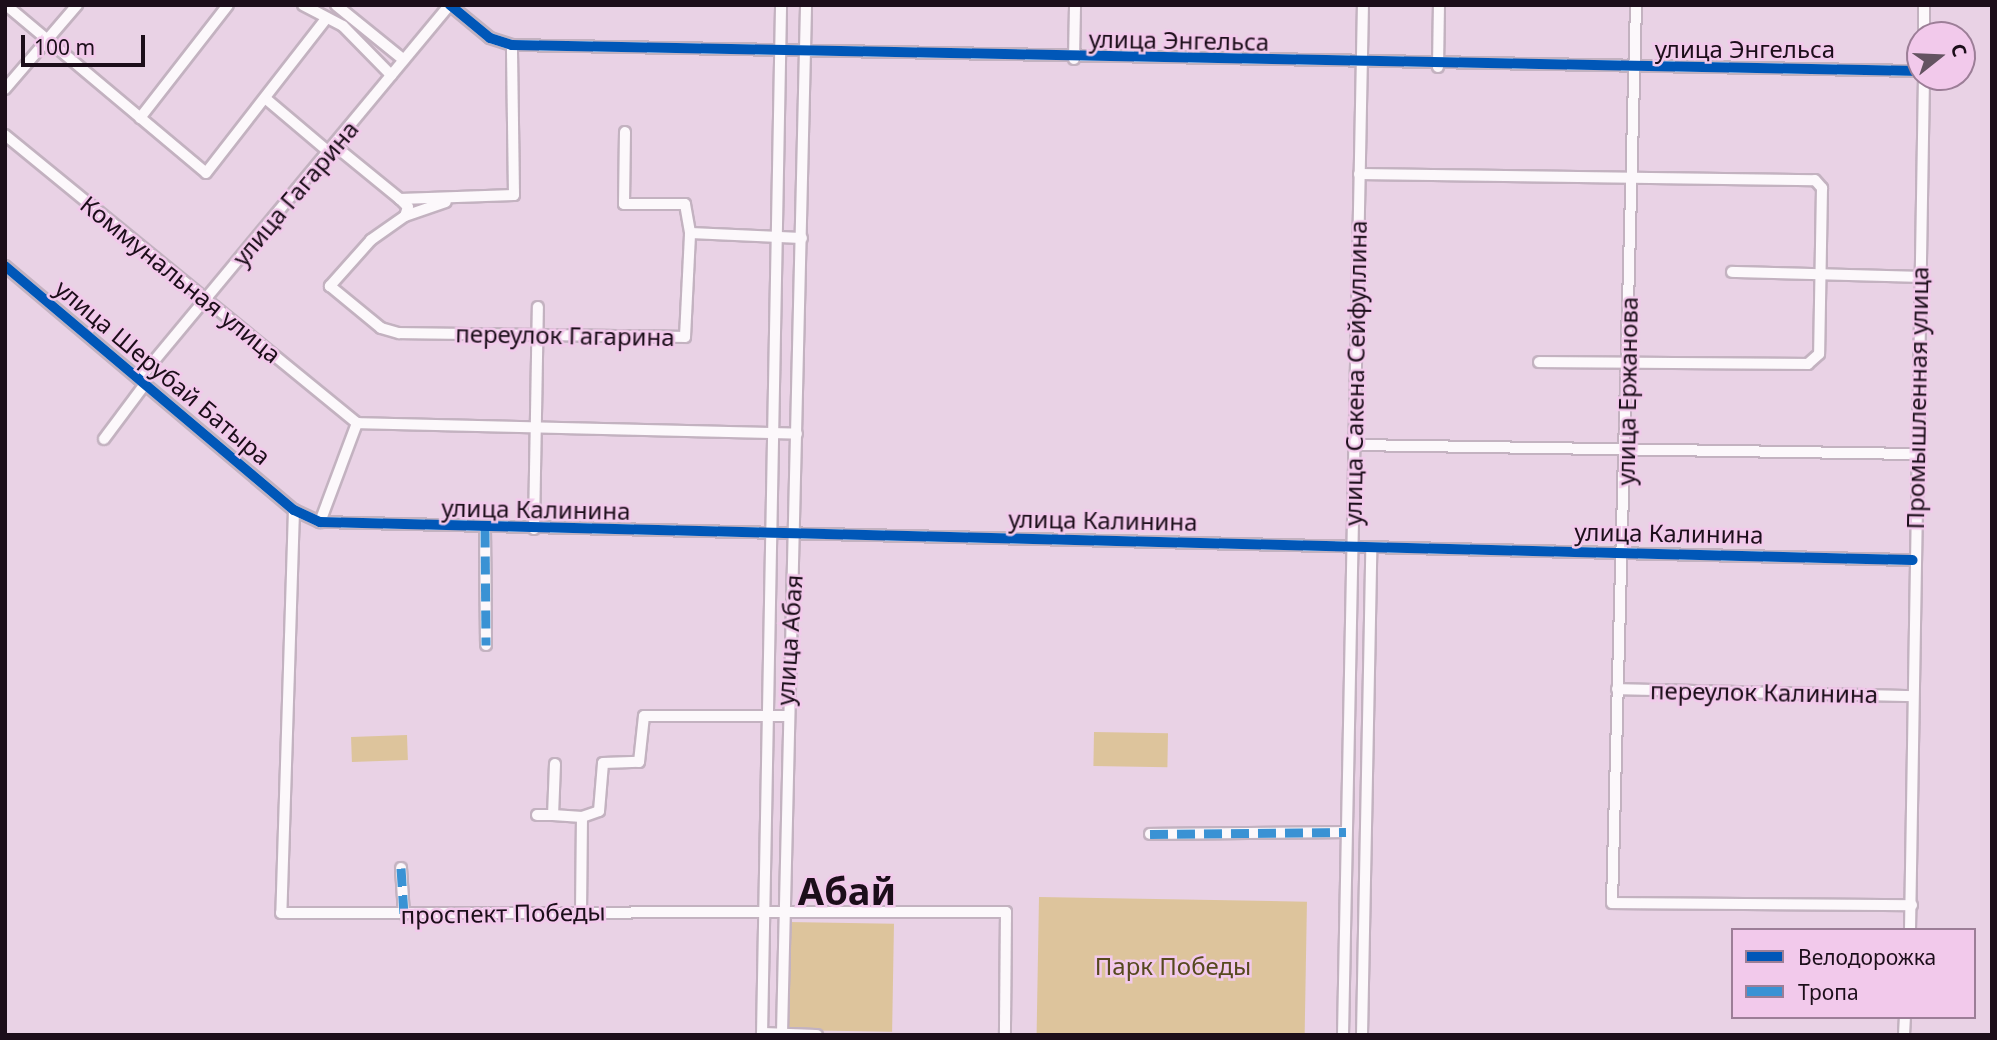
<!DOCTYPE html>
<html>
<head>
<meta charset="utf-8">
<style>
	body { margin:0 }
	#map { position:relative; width:1997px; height:1040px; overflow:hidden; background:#e9d2e5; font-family:"Noto Sans",sans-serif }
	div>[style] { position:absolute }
	.green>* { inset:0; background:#ddc49c; transform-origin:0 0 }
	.roads { filter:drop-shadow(2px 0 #c3b2c0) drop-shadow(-2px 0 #c3b2c0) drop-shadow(0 2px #c3b2c0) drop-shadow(0 -2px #c3b2c0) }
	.minor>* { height:10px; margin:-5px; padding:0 5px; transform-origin:5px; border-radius:5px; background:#fcf8fb }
	.quiet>* { height:9px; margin-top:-4.5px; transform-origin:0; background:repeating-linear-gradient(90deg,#3a92d4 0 18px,transparent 0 27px) }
	.cycleway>* { height:10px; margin:-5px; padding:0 5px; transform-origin:5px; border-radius:5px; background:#0057b8 }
	span { translate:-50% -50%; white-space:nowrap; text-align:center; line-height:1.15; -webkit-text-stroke:5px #f2c9eb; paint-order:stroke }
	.street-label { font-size:24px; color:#1c0e1a }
	.park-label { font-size:24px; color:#56491e }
	.town-label { font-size:38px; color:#1c0e1a; font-weight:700 }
	.frame { position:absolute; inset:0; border:7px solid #1c0e1a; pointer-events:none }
	.legend { position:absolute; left:1731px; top:928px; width:245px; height:91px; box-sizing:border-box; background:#f2c9eb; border:2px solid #9c7e97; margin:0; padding:9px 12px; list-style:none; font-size:21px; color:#1c0e1a }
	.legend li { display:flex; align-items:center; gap:14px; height:35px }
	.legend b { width:35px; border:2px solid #9c7e97 }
	.north { position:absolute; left:1906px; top:21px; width:70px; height:70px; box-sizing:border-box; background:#f2c9eb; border:2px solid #9c7e97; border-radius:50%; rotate:72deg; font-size:19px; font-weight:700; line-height:28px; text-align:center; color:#1c0e1a }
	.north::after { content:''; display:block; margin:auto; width:24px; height:32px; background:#645361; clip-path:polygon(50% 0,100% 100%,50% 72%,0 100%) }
	.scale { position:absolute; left:21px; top:35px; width:124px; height:32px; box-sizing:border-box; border:4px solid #1c0e1a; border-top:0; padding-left:9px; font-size:21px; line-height:24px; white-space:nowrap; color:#1c0e1a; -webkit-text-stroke:5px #f2c9eb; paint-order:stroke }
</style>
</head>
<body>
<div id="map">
	<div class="green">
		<div style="left:1094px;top:732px;width:74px;height:34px;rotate:1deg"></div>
		<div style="left:407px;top:735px;width:25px;height:56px;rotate:88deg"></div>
		<div style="left:1039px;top:897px;width:268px;height:138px;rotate:1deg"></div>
		<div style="left:788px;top:922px;width:106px;height:108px;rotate:1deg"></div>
	</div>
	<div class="roads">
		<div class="minor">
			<div style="left:6px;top:5px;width:261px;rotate:40deg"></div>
			<div style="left:206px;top:173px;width:194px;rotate:-52.1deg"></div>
			<div style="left:303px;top:5px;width:45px;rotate:27.7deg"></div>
			<div style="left:343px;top:26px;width:69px;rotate:45.6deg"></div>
			<div style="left:336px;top:5px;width:87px;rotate:39deg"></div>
			<div style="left:450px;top:5px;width:52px;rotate:39.5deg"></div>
			<div style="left:490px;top:38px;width:23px;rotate:18deg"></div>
			<div style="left:512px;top:45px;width:1408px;rotate:1.06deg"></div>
			<div style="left:1636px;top:5px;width:898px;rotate:91.53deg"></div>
			<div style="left:1612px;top:903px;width:300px;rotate:0.4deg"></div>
			<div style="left:1924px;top:35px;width:30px;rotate:-90deg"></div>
			<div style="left:1074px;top:59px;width:54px;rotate:-88.9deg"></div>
			<div style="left:1438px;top:67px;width:62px;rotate:-89.1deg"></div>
			<div style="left:5px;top:89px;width:111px;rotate:-49.4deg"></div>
			<div style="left:265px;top:98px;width:84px;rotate:40.2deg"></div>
			<div style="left:140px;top:118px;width:143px;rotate:-52.1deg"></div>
			<div style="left:625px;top:132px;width:72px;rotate:90.8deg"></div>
			<div style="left:624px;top:204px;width:61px"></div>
			<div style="left:685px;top:204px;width:29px;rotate:80deg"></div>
			<div style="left:5px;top:135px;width:455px;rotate:39.3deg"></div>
			<div style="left:357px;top:423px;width:440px;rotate:1.4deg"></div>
			<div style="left:335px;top:146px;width:84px;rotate:39.2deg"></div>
			<div style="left:400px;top:199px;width:114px;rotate:-2deg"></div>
			<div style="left:514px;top:195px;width:150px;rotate:-90.8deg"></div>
			<div style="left:1359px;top:174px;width:456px;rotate:0.8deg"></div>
			<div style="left:1815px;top:180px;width:11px;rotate:49deg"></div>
			<div style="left:1822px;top:188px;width:166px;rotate:91deg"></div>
			<div style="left:1819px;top:354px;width:15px;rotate:138deg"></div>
			<div style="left:1808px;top:364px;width:269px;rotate:-179.6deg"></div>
			<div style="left:400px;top:199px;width:11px;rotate:45deg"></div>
			<div style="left:408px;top:207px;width:9px;rotate:108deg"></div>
			<div style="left:405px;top:216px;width:42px;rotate:144.8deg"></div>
			<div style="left:371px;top:240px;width:62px;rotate:131.7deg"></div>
			<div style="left:330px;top:286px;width:66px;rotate:39.5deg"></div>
			<div style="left:381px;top:328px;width:19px;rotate:16deg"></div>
			<div style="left:399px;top:333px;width:286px;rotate:0.8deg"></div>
			<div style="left:685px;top:337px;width:104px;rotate:-87.2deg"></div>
			<div style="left:690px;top:233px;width:112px;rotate:2.6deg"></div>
			<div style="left:405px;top:216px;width:43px;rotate:-18.9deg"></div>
			<div style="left:5px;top:266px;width:378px;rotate:40.2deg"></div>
			<div style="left:294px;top:510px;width:29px;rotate:25deg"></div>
			<div style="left:320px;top:522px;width:1593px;rotate:1.37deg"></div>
			<div style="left:1732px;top:272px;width:187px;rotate:1.5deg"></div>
			<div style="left:139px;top:379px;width:486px;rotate:-50.3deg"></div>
			<div style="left:104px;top:439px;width:69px;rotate:-53.3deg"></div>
			<div style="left:1354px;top:445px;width:561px;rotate:0.92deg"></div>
			<div style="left:294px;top:510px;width:403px;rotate:91.8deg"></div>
			<div style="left:281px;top:913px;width:725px;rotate:-0.08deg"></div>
			<div style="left:1006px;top:912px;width:123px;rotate:90.5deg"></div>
			<div style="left:320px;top:522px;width:106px;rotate:-69.5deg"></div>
			<div style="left:485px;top:529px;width:116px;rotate:89.5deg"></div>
			<div style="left:534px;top:529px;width:222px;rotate:-89deg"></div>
			<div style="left:1617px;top:689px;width:294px;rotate:1.4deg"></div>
			<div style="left:555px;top:764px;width:51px;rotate:92.2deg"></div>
			<div style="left:553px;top:815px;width:29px;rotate:4deg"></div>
			<div style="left:537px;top:815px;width:16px"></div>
			<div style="left:1150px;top:834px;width:196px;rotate:-0.6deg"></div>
			<div style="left:401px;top:868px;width:46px;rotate:86.3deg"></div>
			<div style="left:581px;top:912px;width:95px;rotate:-89.4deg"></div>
			<div style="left:582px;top:817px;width:18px;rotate:-19deg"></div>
			<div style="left:599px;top:811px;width:48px;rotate:-85.2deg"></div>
			<div style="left:603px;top:763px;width:36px;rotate:-2deg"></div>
			<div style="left:639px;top:762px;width:46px;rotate:-83.8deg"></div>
			<div style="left:644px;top:716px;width:143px"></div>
			<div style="left:1910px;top:930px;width:853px;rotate:-89.06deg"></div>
			<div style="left:762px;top:1033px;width:55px;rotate:2.1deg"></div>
			<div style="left:782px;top:1033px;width:1028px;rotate:-88.66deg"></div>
			<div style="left:762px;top:1035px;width:1030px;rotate:-88.94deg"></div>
			<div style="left:1343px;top:1035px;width:1030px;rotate:-88.89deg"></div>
			<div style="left:1362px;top:1035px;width:486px;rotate:-88.9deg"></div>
			<div style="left:1904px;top:1035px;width:18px;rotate:-87deg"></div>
		</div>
	</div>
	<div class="quiet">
		<div style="left:485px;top:529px;width:116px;rotate:89.5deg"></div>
		<div style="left:1150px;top:834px;width:196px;rotate:-0.6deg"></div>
		<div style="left:401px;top:868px;width:46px;rotate:86.3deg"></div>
	</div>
	<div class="cycleway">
		<div style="left:450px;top:5px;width:52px;rotate:39.5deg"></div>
		<div style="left:490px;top:38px;width:23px;rotate:18deg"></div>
		<div style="left:512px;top:45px;width:1408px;rotate:1.06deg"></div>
		<div style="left:5px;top:266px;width:378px;rotate:40.2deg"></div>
		<div style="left:294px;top:510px;width:29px;rotate:25deg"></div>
		<div style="left:320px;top:522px;width:1593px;rotate:1.37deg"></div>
	</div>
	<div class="street-label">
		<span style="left:1179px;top:40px;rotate:1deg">улица Энгельса</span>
		<span style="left:1745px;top:49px">улица Энгельса</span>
		<span style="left:295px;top:193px;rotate:-50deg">улица Гагарина</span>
		<span style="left:181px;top:279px;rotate:39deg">Коммунальная улица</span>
		<span style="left:565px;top:335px;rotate:1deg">переулок Гагарина</span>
		<span style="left:163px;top:372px;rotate:40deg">улица Шерубай Батыра</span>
		<span style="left:1355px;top:373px;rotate:-89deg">улица Сакена Сейфуллина</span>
		<span style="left:1627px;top:391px;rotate:-89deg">улица Ержанова</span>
		<span style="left:1917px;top:398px;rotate:-89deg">Промышленная улица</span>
		<span style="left:536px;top:509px;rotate:1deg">улица Калинина</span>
		<span style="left:1103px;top:520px;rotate:1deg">улица Калинина</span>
		<span style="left:1669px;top:533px;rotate:1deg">улица Калинина</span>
		<span style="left:789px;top:640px;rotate:-86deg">улица Абая</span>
		<span style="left:1764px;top:692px;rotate:1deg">переулок Калинина</span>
		<span style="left:503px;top:913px;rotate:-1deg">проспект Победы</span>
	</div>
	<div class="park-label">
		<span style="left:1173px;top:966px">Парк Победы</span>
	</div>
	<div class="town-label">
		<span style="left:847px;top:891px">Абай</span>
	</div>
	<div class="frame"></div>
	<ul class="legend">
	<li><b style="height:9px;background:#0057b8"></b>Велодорожка</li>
	<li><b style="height:9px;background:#3a92d4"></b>Тропа</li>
	</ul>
	<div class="north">С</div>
	<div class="scale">100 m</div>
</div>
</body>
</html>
